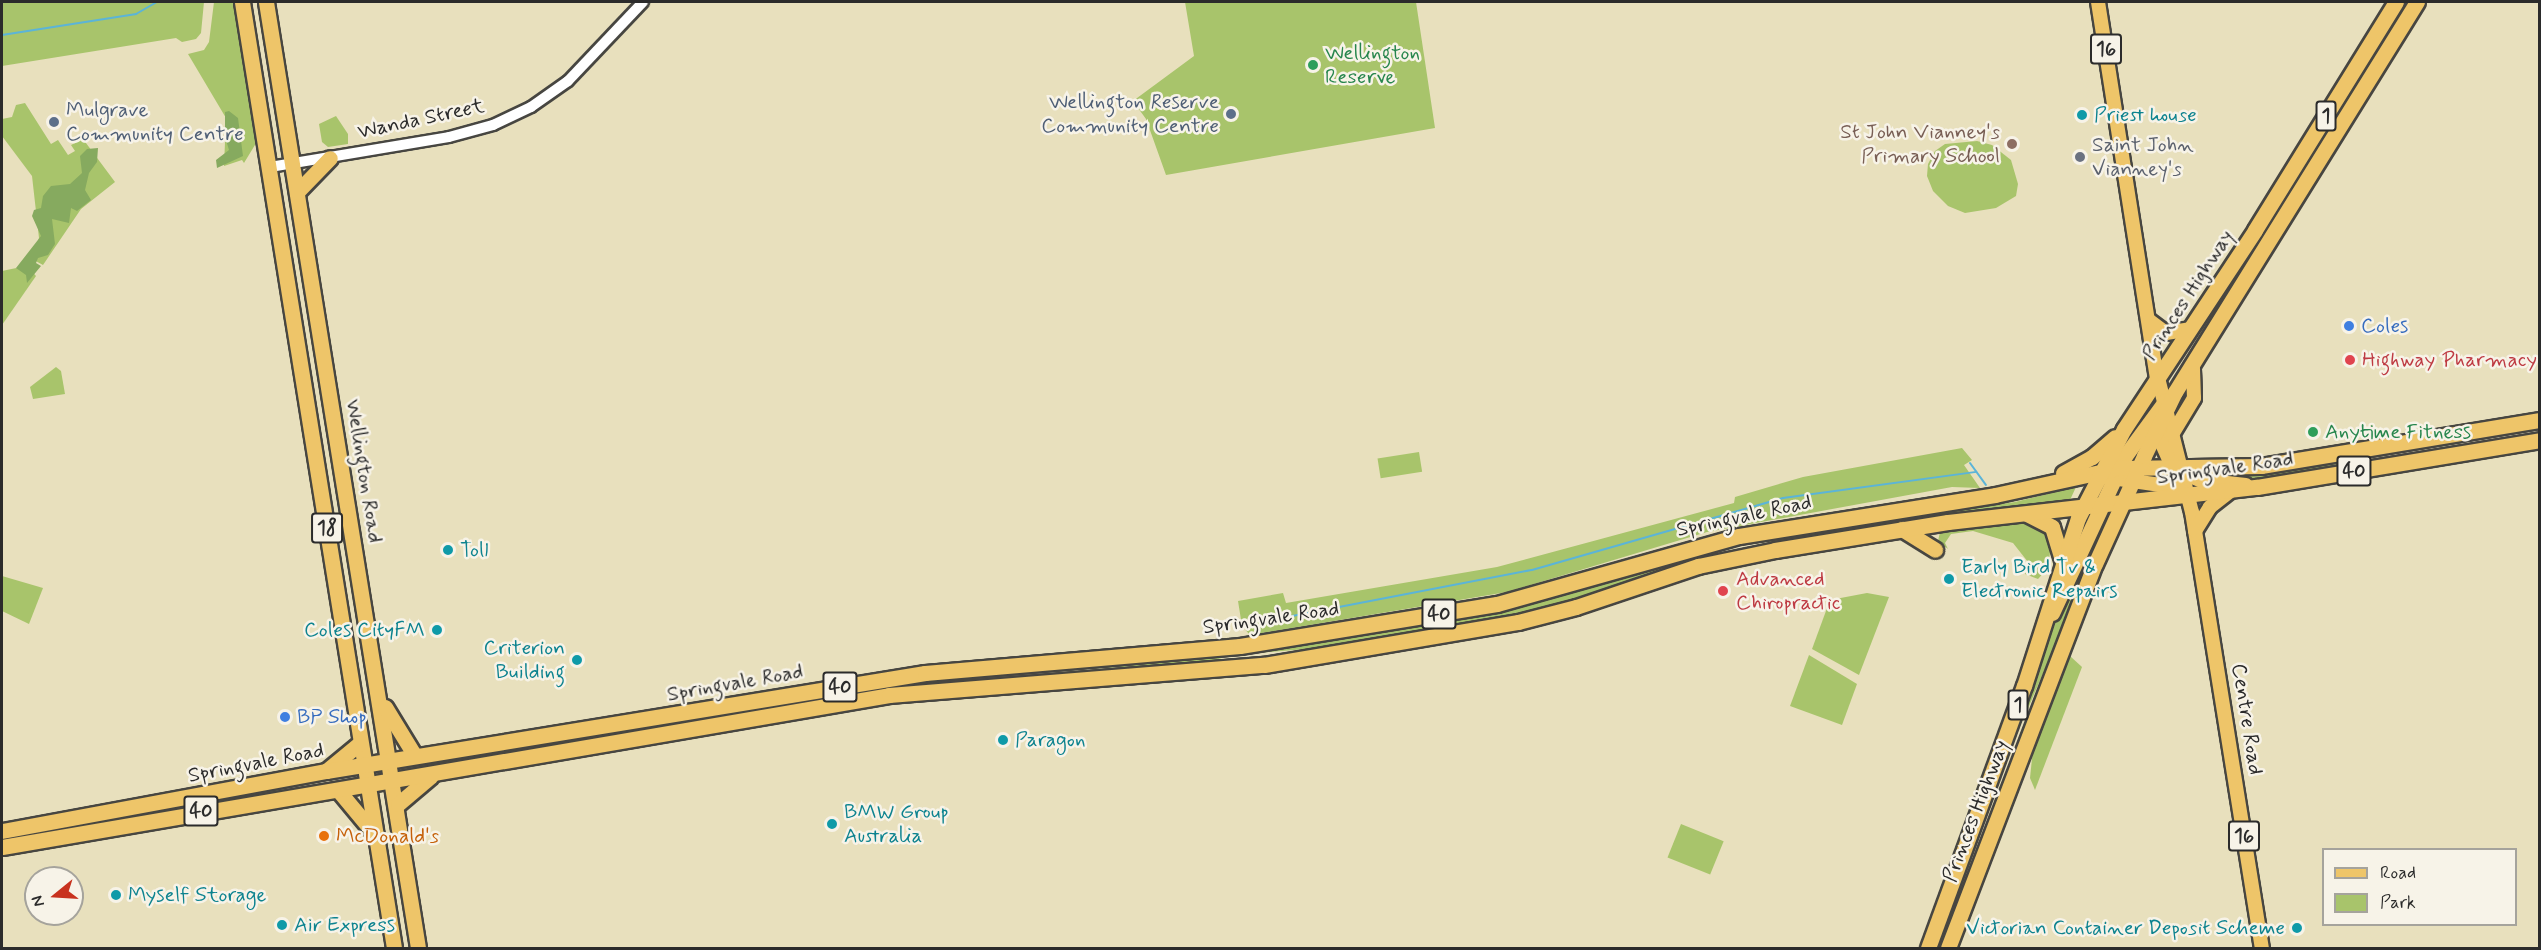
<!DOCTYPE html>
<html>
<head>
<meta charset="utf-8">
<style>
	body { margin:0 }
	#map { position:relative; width:2541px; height:950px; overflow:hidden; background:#e8e0bd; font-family:Mynerve,sans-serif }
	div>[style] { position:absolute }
	.green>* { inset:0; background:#a8c46b; transform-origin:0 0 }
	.forest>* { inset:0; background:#86aa5f }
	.stream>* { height:2px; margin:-1px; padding:0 1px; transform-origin:1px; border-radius:1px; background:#5bb4d8 }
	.roads { filter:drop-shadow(2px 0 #474641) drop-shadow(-2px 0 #474641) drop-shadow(0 2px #474641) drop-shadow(0 -2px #474641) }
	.minor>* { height:10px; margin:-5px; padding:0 5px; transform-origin:5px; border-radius:5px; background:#fff }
	.major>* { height:14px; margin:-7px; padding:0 7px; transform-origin:7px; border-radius:7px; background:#eec569 }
	.highway>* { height:15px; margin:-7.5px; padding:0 7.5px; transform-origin:7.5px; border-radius:7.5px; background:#eec569 }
	.dots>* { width:16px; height:16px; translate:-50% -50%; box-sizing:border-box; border:3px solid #f7f3e8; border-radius:50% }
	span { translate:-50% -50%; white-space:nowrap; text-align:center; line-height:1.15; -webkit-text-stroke:5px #f7f3e8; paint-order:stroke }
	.shield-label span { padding:2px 4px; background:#f7f3e8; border:2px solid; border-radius:4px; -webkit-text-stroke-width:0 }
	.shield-label { font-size:20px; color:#2b2b2b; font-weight:700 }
	.leisure-label { font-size:21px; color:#27864d }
	.left { translate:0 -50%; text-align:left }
	.service-label { font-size:21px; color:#4e5e75 }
	.right { translate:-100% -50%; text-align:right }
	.culture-label { font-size:21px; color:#0d838f }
	.street-label { font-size:21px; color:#2b2b2b }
	.education-label { font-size:21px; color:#785e54 }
	.worship-label { font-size:21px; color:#5b616d }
	.shop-label { font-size:21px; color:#366cbe }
	.health-label { font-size:21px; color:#be3a42 }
	.food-label { font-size:21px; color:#c56008 }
	.frame { position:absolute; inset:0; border:3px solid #2b2b2b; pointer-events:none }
	.legend { position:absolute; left:2322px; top:848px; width:195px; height:78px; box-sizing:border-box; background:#f7f3e8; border:2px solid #a5a39c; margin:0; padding:8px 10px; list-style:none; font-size:18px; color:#2b2b2b }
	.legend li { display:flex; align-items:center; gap:12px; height:30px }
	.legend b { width:30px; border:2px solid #a5a39c }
	.north { position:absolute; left:24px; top:866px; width:60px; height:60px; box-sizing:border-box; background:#f7f3e8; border:2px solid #a5a39c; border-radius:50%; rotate:252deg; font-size:16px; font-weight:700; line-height:24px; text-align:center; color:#2b2b2b }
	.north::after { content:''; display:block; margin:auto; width:21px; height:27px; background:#c8321e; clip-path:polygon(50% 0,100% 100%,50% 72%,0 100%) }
</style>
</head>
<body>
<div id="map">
	<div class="green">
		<div style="clip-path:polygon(2px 2px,204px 2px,201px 33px,196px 39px,182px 42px,176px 38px,2px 66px)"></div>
		<div style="clip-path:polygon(214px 2px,233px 2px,258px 140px,244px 163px,242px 160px,224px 166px,226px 118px,188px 54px,204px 50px,209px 42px)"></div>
		<div style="clip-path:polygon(1185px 2px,1416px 2px,1435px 128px,1166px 175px,1146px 119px,1133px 101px,1194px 56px)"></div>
		<div style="clip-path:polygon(25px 103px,51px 144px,58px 140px,68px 155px,75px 151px,71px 145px,83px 139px,115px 182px,81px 209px,43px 265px,32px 259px,39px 238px,32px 176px,2px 136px,2px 119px,12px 117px,16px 105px)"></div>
		<div style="clip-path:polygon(336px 116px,348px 134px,348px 144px,328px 147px,322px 142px,319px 124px)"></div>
		<div style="clip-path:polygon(1977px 141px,1992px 145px,2011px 160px,2018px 184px,2016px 196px,1996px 208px,1965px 213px,1948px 206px,1933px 191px,1927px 176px,1928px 164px,1935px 151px,1945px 144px)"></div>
		<div style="clip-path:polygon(21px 267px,29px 268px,36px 276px,2px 325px,2px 271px)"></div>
		<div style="clip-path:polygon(56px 367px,61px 371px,65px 394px,33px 399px,30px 387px)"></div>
		<div style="clip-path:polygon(1962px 448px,1972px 460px,1964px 465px,1980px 488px,1952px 487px,1707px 532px,1507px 592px,1250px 635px,1242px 626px,1238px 601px,1283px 593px,1286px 603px,1497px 567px,1734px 503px,1735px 497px,1803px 477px)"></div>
		<div style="left:1419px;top:452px;width:20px;height:42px;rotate:81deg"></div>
		<div style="clip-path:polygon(2396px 455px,2345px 466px,2245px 480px,2201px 477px,2205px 473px,2339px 464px)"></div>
		<div style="clip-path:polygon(2076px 487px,2070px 500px,2065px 502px,1935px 514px,2015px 502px)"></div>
		<div style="clip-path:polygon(1865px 522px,1895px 524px,1715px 549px,1727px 544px)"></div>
		<div style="clip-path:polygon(2018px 522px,2042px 524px,2051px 544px,2048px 568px,2038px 579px,2025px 574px,2028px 562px,2013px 543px,1973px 531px,1951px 534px,1945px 543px,1948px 549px,1938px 541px,1940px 532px,1945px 530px)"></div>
		<div style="clip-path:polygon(2090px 556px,2054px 648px,2026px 713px,2022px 712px,2050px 631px)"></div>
		<div style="clip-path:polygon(1694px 558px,1700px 560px,1554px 608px,1342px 646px,1245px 654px,1532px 603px)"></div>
		<div style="clip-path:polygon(2px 576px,43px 588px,29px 624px,2px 611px)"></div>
		<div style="clip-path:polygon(1867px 593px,1889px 597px,1859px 675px,1812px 649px,1830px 600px)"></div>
		<div style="clip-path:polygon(1809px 655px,1857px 684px,1842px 725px,1790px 706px)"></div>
		<div style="clip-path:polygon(2070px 656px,2082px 667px,2035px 790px,2030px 778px,2033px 749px,2061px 664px)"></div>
		<div style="clip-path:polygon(1215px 657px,1229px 661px,1070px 670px,1070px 666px)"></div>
		<div style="left:1681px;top:824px;width:46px;height:36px;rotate:22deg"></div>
	</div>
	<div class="forest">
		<div style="clip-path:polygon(229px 111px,238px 118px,243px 156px,217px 168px,216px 160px,229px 150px,225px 137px,225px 112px)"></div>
		<div style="clip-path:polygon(98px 148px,97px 162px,89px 173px,85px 190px,91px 200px,77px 211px,71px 208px,69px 223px,52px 219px,55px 244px,48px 255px,38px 258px,36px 263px,41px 266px,27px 283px,26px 275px,16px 268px,41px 236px,32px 216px,34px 210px,41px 208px,43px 196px,51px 186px,70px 184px,82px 173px,80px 156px,87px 149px)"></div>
	</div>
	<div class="stream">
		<div style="left:2px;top:35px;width:136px;rotate:-8.9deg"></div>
		<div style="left:136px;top:14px;width:24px;rotate:-30deg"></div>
		<div style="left:1970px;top:463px;width:27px;rotate:54deg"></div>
		<div style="left:1287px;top:617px;width:249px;rotate:-10.9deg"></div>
		<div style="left:1532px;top:570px;width:261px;rotate:-16deg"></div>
		<div style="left:1783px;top:498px;width:195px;rotate:-7.7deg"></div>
	</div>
	<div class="roads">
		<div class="minor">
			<div style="left:270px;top:167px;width:181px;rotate:-9.5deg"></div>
			<div style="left:449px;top:137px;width:46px;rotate:-15.3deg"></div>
			<div style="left:493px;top:125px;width:42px;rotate:-25.3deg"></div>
			<div style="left:531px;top:107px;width:45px;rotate:-35.1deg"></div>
			<div style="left:568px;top:81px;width:109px;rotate:-46.5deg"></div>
		</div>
		<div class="major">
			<div style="left:2098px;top:2px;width:387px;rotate:81.1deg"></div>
			<div style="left:2150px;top:321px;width:20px;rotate:37deg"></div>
			<div style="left:2166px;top:333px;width:24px;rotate:-9deg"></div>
			<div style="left:2158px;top:378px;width:138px;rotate:75.8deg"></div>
			<div style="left:2192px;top:512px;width:442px;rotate:80.9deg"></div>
			<div style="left:2159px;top:421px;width:23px;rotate:83deg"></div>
			<div style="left:2162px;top:444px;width:36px;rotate:66deg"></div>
			<div style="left:2173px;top:433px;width:41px;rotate:-59deg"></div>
			<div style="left:2194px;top:398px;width:33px;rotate:-92deg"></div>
			<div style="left:2180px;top:472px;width:22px;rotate:22deg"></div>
			<div style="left:2200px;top:480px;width:46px;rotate:6.2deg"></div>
			<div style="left:2105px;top:477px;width:70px;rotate:8.2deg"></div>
			<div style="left:2174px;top:487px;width:17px;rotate:31deg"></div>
			<div style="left:2195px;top:531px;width:28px;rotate:-58deg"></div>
			<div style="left:2210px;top:507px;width:28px;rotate:-38deg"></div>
		</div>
		<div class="highway">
			<div style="left:242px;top:2px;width:958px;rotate:80.87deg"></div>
			<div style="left:266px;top:2px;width:958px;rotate:80.87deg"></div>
			<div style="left:297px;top:192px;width:47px;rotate:-45.9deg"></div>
			<div style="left:2063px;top:473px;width:33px;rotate:-29deg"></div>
			<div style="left:2092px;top:457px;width:30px;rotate:-41deg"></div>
			<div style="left:2027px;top:514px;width:28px;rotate:27deg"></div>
			<div style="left:2052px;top:527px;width:34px;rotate:73deg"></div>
			<div style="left:1902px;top:529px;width:39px;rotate:32deg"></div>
			<div style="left:2052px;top:613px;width:173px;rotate:-65.1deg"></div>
			<div style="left:2125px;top:456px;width:69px;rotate:-53.8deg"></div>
			<div style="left:385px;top:707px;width:57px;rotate:58.5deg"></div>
			<div style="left:326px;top:771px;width:44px;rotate:-39.5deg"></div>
			<div style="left:338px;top:790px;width:53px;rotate:50.3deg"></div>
			<div style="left:398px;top:804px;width:43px;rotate:-40.3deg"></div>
			<div style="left:2px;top:831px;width:330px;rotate:-10.5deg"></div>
			<div style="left:326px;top:771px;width:607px;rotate:-9.29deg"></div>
			<div style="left:925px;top:673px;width:316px;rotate:-4.9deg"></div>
			<div style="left:1240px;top:646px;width:260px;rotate:-9.3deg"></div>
			<div style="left:1497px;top:604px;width:251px;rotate:-15.7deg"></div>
			<div style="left:1739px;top:536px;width:259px;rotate:-9.1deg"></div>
			<div style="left:1995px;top:495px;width:127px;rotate:-12.3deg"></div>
			<div style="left:2119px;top:468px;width:142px;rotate:-0.8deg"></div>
			<div style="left:2261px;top:466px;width:283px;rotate:-9.4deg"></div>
			<div style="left:2px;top:847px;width:900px;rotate:-9.72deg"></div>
			<div style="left:889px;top:695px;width:376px;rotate:-4.6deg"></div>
			<div style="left:1264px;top:665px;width:258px;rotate:-9.6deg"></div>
			<div style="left:1518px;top:622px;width:60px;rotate:-14.5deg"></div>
			<div style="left:1576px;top:607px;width:129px;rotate:-18.6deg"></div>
			<div style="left:1698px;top:566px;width:79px;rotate:-11.7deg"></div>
			<div style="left:1775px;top:550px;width:175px;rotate:-9.2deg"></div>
			<div style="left:1948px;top:522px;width:311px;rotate:-6.5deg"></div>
			<div style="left:2257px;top:487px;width:287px;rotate:-9.4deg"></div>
			<div style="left:1928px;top:948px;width:279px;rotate:-69.9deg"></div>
			<div style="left:2024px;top:686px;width:176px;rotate:-72.2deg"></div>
			<div style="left:2078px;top:518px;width:100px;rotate:-62.7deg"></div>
			<div style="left:2124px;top:429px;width:238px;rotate:-56.6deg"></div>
			<div style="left:2255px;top:230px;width:268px;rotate:-58.3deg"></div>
			<div style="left:1948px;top:948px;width:411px;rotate:-69.1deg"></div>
			<div style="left:2095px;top:564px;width:119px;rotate:-65.6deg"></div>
			<div style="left:2144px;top:456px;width:71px;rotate:-64.2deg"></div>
			<div style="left:2175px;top:392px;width:459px;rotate:-58.2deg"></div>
		</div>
	</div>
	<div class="dots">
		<div style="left:1313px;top:65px;background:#2e9e5b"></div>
		<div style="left:1231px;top:114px;background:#5c6f8a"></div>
		<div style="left:2082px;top:115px;background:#0f9aa8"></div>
		<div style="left:54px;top:122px;background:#5c6f8a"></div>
		<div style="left:2012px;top:144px;background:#8d6e63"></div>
		<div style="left:2080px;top:157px;background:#6b7280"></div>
		<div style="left:2349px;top:326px;background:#3f7fe0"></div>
		<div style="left:2350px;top:360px;background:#e0444e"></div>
		<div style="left:2313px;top:432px;background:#2e9e5b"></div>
		<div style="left:448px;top:550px;background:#0f9aa8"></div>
		<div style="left:1949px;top:579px;background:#0f9aa8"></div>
		<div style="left:1723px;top:591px;background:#e0444e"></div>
		<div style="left:437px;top:630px;background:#0f9aa8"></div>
		<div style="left:577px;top:660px;background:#0f9aa8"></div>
		<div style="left:285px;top:717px;background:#3f7fe0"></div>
		<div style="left:1003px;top:740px;background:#0f9aa8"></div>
		<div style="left:832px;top:824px;background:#0f9aa8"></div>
		<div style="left:324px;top:836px;background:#e8710a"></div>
		<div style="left:116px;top:895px;background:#0f9aa8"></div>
		<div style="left:282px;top:925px;background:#0f9aa8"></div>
		<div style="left:2297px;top:928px;background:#0f9aa8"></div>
	</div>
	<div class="shield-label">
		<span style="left:2106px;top:49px">16</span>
		<span style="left:2326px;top:116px">1</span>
		<span style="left:2354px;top:471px">40</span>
		<span style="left:327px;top:528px">18</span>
		<span style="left:1439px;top:614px">40</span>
		<span style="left:840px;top:687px">40</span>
		<span style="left:2018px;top:705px">1</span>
		<span style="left:201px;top:811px">40</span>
		<span style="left:2244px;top:836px">16</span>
	</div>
	<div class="leisure-label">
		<span class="left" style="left:1325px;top:65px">Wellington<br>Reserve</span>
		<span class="left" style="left:2325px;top:432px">Anytime Fitness</span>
	</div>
	<div class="service-label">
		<span class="right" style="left:1219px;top:114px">Wellington Reserve<br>Community Centre</span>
		<span class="left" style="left:66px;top:122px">Mulgrave<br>Community Centre</span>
	</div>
	<div class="culture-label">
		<span class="left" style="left:2094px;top:115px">Priest house</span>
		<span class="left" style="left:460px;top:550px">Toll</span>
		<span class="left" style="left:1961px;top:579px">Early Bird Tv &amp;<br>Electronic Repairs</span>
		<span class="right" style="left:425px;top:630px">Coles CityFM</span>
		<span class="right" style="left:565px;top:660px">Criterion<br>Building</span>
		<span class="left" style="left:1015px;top:740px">Paragon</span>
		<span class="left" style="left:844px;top:824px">BMW Group<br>Australia</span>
		<span class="left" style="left:128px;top:895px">Myself Storage</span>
		<span class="left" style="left:294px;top:925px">Air Express</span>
		<span class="right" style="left:2285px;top:928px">Victorian Container Deposit Scheme</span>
	</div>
	<div class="street-label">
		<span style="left:421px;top:119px;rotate:-12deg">Wanda Street</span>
		<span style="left:2188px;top:295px;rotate:-57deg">Princes Highway</span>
		<span style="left:2225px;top:468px;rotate:-8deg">Springvale Road</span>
		<span style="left:364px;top:471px;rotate:81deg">Wellington Road</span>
		<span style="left:1744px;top:516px;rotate:-12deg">Springvale Road</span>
		<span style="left:1271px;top:618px;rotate:-8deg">Springvale Road</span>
		<span style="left:735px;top:683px;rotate:-10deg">Springvale Road</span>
		<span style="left:2247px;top:719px;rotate:81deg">Centre Road</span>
		<span style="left:256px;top:763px;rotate:-11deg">Springvale Road</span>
		<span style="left:1976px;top:811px;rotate:-69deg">Princes Highway</span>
	</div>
	<div class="education-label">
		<span class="right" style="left:2000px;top:144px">St John Vianney's<br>Primary School</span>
	</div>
	<div class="worship-label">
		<span class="left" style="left:2092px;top:157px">Saint John<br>Vianney's</span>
	</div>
	<div class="shop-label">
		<span class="left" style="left:2361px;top:326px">Coles</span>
		<span class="left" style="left:297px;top:717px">BP Shop</span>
	</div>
	<div class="health-label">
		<span class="left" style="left:2362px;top:360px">Highway Pharmacy</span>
		<span class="left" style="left:1736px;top:591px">Advanced<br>Chiropractic</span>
	</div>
	<div class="food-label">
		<span class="left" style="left:336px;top:836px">McDonald's</span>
	</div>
	<div class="frame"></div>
	<ul class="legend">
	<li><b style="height:8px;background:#eec569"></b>Road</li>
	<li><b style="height:16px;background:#a8c46b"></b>Park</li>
	</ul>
	<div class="north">N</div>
</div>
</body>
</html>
